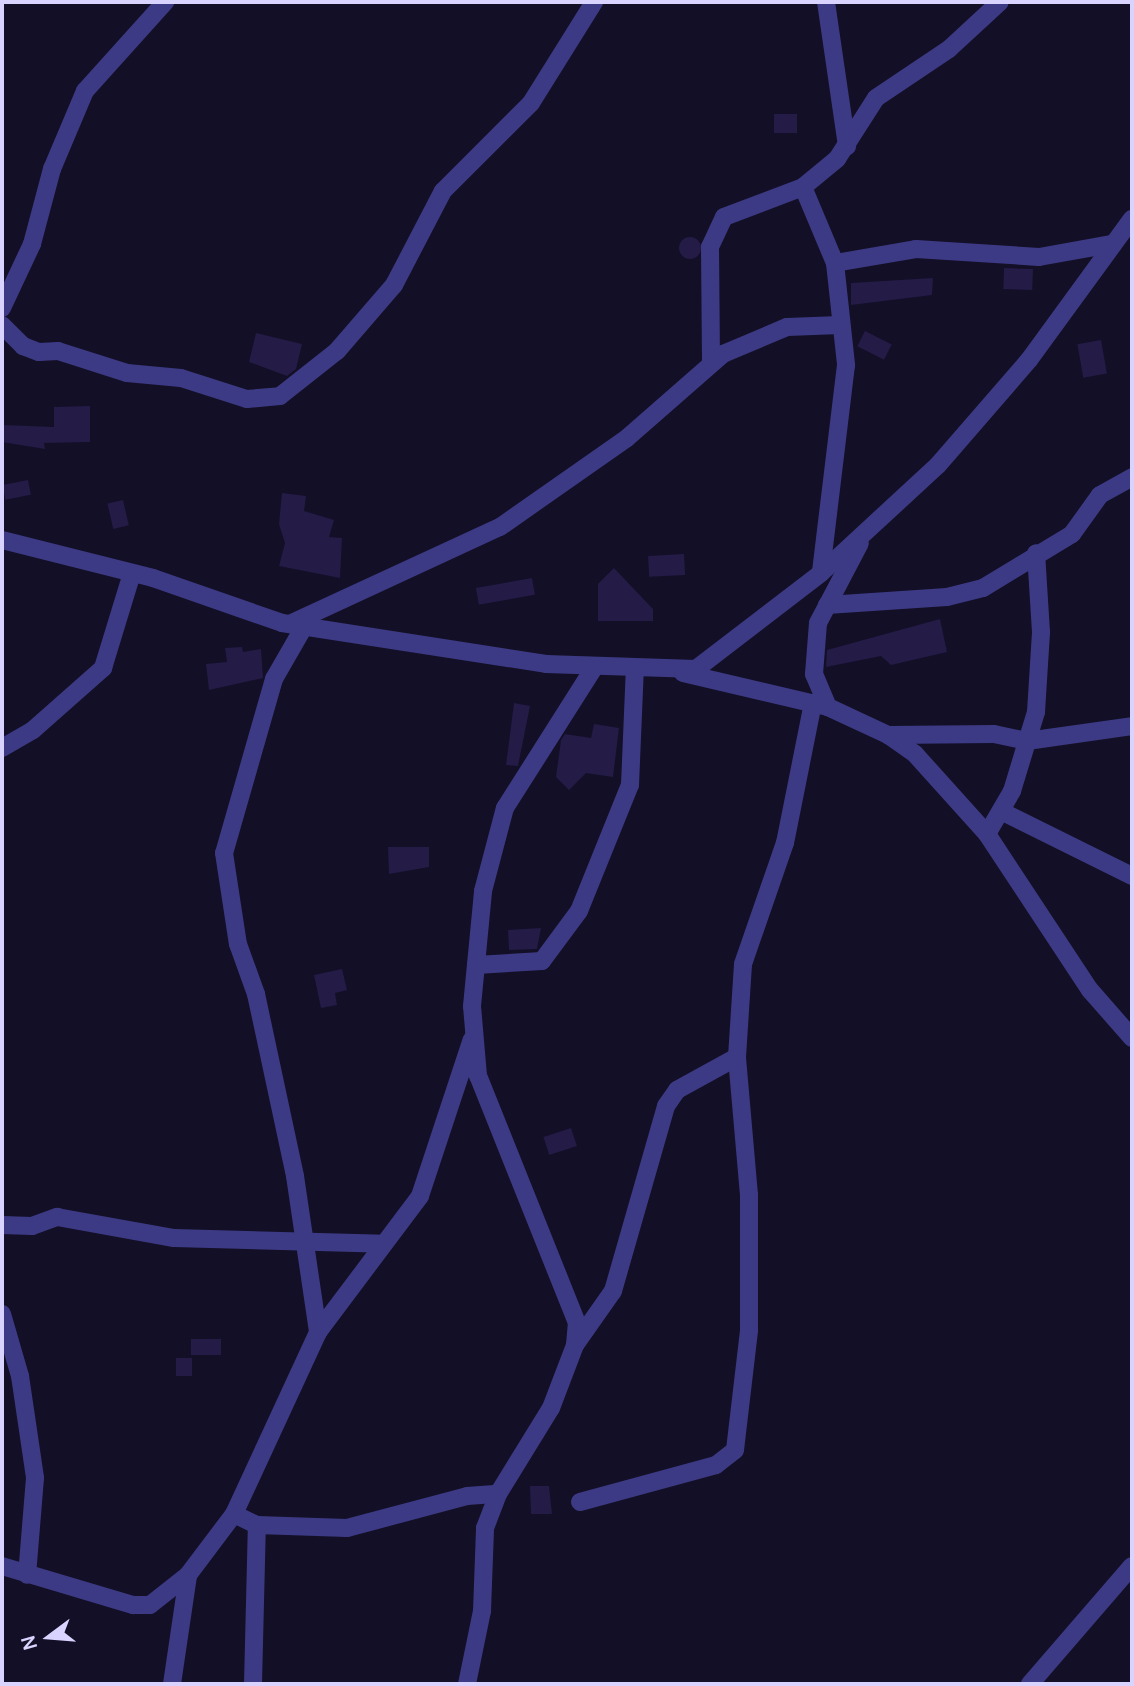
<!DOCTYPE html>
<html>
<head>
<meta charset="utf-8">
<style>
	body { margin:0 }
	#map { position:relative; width:1134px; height:1686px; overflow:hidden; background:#130f26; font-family:Manrope,sans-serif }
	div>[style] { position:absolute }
	.building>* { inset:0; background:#241b47; transform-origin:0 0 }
	.round { border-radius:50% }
	.minor>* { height:18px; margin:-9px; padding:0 9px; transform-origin:9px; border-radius:9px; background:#3d3a85 }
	span { translate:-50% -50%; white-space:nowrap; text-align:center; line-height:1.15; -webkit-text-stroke:7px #130f26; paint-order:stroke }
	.frame { position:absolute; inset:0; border:4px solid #d9d4ff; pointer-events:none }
	.north { position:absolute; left:14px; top:1602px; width:70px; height:70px; -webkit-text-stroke:5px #130f26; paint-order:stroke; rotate:254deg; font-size:19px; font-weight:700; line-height:28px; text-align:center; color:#d9d4ff }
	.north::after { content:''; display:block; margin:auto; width:24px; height:32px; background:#d9d4ff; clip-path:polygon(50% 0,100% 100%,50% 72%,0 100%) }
</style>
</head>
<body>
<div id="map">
	<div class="building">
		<div style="left:774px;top:114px;width:23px;height:19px"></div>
		<div class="round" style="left:679px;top:237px;width:22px;height:22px"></div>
		<div style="left:1004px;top:268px;width:29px;height:21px;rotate:2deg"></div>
		<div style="clip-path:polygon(933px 278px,932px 295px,851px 305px,851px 283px)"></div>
		<div style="left:865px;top:331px;width:30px;height:17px;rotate:27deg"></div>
		<div style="clip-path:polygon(256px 333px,302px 344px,296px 369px,287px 376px,249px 362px)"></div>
		<div style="left:1101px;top:340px;width:34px;height:24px;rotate:80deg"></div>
		<div style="clip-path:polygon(90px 406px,90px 442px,44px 443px,45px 449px,2px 442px,2px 425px,54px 427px,54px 407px)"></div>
		<div style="left:28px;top:480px;width:15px;height:26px;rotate:79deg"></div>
		<div style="clip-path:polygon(282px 493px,306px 496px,304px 511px,334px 520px,329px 537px,342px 538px,340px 578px,279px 566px,285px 543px,279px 524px)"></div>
		<div style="left:123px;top:500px;width:26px;height:16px;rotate:77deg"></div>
		<div style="left:684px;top:554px;width:21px;height:36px;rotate:87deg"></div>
		<div style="clip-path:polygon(614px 568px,653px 609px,653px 621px,598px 621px,598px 584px)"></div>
		<div style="left:532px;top:578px;width:17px;height:57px;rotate:80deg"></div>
		<div style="clip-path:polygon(940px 619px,947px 652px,891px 665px,881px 656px,826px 667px,827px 650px)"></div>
		<div style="clip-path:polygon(242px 647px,243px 652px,261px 649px,263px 678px,209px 690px,206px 664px,227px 662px,225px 648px)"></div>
		<div style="clip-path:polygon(514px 703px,530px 706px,518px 766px,506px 765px)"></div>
		<div style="clip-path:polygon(594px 724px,619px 728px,613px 777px,586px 773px,569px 790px,556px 777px,561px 740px,565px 734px,591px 738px)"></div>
		<div style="clip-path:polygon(388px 847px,429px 847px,429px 867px,389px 874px)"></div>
		<div style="clip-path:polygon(541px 928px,537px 949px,509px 950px,508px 930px)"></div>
		<div style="clip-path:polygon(342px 969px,347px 990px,335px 993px,337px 1005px,321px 1008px,314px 975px)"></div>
		<div style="left:571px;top:1128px;width:19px;height:29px;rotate:72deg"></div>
		<div style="left:221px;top:1339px;width:16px;height:30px;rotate:90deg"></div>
		<div style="left:176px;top:1358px;width:16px;height:18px"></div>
		<div style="clip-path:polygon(530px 1486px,549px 1486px,552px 1514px,531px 1514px)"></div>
	</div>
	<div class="minor">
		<div style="left:826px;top:2px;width:146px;rotate:81.7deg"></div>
		<div style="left:803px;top:187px;width:82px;rotate:67.2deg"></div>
		<div style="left:835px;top:263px;width:103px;rotate:83.8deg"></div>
		<div style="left:846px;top:365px;width:209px;rotate:96.9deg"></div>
		<div style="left:835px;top:263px;width:82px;rotate:-9.8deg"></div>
		<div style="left:916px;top:249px;width:123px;rotate:3.7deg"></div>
		<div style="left:1039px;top:257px;width:73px;rotate:-10.2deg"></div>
		<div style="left:2px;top:308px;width:71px;rotate:-64.9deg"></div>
		<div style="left:32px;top:244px;width:78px;rotate:-75.1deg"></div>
		<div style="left:52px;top:169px;width:85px;rotate:-67.1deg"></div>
		<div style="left:85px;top:91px;width:120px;rotate:-48deg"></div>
		<div style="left:2px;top:325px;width:30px;rotate:45deg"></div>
		<div style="left:23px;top:346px;width:17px;rotate:21deg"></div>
		<div style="left:39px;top:352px;width:19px;rotate:-3deg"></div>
		<div style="left:58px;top:351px;width:72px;rotate:17.7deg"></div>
		<div style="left:127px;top:373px;width:54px;rotate:5.3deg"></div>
		<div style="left:181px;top:378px;width:69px;rotate:17.7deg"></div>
		<div style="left:247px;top:399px;width:33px;rotate:-5deg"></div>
		<div style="left:280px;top:396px;width:73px;rotate:-38.3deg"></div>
		<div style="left:337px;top:351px;width:87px;rotate:-49.2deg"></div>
		<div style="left:394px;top:285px;width:106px;rotate:-62.5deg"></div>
		<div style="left:443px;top:191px;width:124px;rotate:-45deg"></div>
		<div style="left:531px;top:103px;width:119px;rotate:-58deg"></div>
		<div style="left:711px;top:362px;width:115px;rotate:-90.5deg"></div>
		<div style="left:710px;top:247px;width:33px;rotate:-65deg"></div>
		<div style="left:724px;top:217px;width:85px;rotate:-20.8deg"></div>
		<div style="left:803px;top:187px;width:44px;rotate:-39.5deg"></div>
		<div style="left:837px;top:159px;width:72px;rotate:-57.4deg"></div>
		<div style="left:876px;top:98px;width:88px;rotate:-33.9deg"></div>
		<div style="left:949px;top:49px;width:69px;rotate:-42.7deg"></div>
		<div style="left:2px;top:540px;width:156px;rotate:14.1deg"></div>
		<div style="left:153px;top:578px;width:137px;rotate:19.2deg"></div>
		<div style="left:282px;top:623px;width:267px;rotate:8.8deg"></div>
		<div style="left:546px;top:664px;width:150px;rotate:1.9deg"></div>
		<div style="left:696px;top:669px;width:158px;rotate:-37.5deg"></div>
		<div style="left:821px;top:573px;width:159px;rotate:-42.7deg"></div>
		<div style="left:938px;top:465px;width:139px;rotate:-49.1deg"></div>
		<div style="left:1029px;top:360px;width:175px;rotate:-53.9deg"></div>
		<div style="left:827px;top:605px;width:120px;rotate:-3.8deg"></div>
		<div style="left:947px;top:597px;width:37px;rotate:-14deg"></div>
		<div style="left:983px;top:588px;width:104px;rotate:-31.2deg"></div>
		<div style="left:1072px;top:534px;width:48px;rotate:-54.3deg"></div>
		<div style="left:1100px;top:495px;width:37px;rotate:-29deg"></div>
		<div style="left:292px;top:623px;width:229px;rotate:-24.8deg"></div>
		<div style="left:500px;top:527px;width:155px;rotate:-35deg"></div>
		<div style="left:627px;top:438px;width:128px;rotate:-41.2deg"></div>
		<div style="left:723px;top:354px;width:69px;rotate:-22.9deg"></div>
		<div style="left:787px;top:327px;width:53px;rotate:-2.2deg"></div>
		<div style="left:305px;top:625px;width:62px;rotate:119.9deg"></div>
		<div style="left:274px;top:679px;width:181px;rotate:106deg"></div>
		<div style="left:224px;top:853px;width:92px;rotate:81.3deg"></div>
		<div style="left:238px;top:944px;width:53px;rotate:70.2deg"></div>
		<div style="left:256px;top:994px;width:186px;rotate:77.9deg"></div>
		<div style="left:295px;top:1176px;width:158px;rotate:81.6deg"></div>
		<div style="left:683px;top:673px;width:149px;rotate:13.2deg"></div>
		<div style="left:828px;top:707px;width:66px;rotate:25deg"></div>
		<div style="left:888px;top:735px;width:33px;rotate:35deg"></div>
		<div style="left:915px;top:754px;width:108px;rotate:48deg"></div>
		<div style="left:987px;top:834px;width:187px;rotate:56.6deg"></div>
		<div style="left:1090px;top:990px;width:64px;rotate:48.8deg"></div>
		<div style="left:828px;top:707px;width:36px;rotate:-113deg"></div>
		<div style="left:814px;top:674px;width:51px;rotate:-85.5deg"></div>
		<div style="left:818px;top:623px;width:90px;rotate:-62.3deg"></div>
		<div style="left:888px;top:735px;width:106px;rotate:-0.5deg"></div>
		<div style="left:994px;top:734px;width:34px;rotate:12deg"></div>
		<div style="left:1027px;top:741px;width:106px;rotate:-8.1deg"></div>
		<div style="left:2px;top:748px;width:36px;rotate:-30deg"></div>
		<div style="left:33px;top:730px;width:94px;rotate:-41.5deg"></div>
		<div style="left:103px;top:668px;width:99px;rotate:-73deg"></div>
		<div style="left:1003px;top:812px;width:144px;rotate:26.4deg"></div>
		<div style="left:987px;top:834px;width:50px;rotate:-59.8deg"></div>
		<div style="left:1012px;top:791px;width:83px;rotate:-73.1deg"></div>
		<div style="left:1036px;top:712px;width:80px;rotate:-86.4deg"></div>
		<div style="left:1041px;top:632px;width:79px;rotate:-93.6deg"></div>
		<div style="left:476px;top:965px;width:66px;rotate:-3.5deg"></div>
		<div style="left:542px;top:961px;width:62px;rotate:-53.5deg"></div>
		<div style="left:579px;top:911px;width:136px;rotate:-68deg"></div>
		<div style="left:630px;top:785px;width:117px;rotate:-87.6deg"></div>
		<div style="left:2px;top:1225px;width:30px;rotate:2deg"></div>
		<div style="left:32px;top:1226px;width:27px;rotate:-20deg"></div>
		<div style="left:57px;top:1217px;width:119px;rotate:10.2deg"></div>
		<div style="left:174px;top:1238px;width:209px;rotate:1.6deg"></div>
		<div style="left:2px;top:1314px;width:65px;rotate:73.8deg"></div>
		<div style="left:20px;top:1376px;width:103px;rotate:81.6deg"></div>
		<div style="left:35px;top:1478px;width:97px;rotate:94.7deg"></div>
		<div style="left:575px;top:1345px;width:66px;rotate:-54.9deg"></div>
		<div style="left:613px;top:1291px;width:192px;rotate:-74deg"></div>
		<div style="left:666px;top:1106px;width:19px;rotate:-55deg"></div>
		<div style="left:677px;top:1090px;width:68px;rotate:-28.8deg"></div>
		<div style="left:737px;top:1057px;width:93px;rotate:-86.3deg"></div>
		<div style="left:743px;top:964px;width:128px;rotate:-70.9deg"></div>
		<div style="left:785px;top:843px;width:143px;rotate:-78.7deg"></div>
		<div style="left:580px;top:1502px;width:141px;rotate:-15.2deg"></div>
		<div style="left:716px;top:1465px;width:24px;rotate:-38deg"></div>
		<div style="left:735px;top:1450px;width:121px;rotate:-83.3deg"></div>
		<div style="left:749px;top:1330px;width:135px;rotate:-90deg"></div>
		<div style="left:749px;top:1195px;width:139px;rotate:-95deg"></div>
		<div style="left:234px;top:1514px;width:25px;rotate:26deg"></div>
		<div style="left:257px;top:1525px;width:90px;rotate:1.9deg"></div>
		<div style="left:347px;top:1528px;width:124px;rotate:-14.9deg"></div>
		<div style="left:467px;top:1496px;width:31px;rotate:-4deg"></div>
		<div style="left:2px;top:1566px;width:137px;rotate:16.6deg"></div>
		<div style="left:133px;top:1605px;width:17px"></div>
		<div style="left:150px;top:1605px;width:48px;rotate:-38.3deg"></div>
		<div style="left:188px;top:1575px;width:76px;rotate:-53deg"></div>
		<div style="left:234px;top:1514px;width:200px;rotate:-65.2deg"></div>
		<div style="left:318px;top:1332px;width:170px;rotate:-53.1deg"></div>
		<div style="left:420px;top:1196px;width:165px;rotate:-71.7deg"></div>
		<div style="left:172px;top:1684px;width:110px;rotate:-81.6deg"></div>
		<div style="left:253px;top:1684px;width:159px;rotate:-88.6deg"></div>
		<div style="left:467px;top:1684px;width:75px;rotate:-78.4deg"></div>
		<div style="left:482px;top:1611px;width:83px;rotate:-87.9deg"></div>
		<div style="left:485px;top:1528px;width:36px;rotate:-69deg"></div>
		<div style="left:498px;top:1494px;width:101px;rotate:-58.4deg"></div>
		<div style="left:551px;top:1408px;width:67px;rotate:-69.1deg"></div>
		<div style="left:575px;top:1345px;width:22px;rotate:-85deg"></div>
		<div style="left:577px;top:1323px;width:266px;rotate:-111.8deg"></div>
		<div style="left:478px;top:1076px;width:70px;rotate:-94.9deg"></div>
		<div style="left:472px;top:1006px;width:116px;rotate:-84.5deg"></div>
		<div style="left:483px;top:891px;width:86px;rotate:-75.2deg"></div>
		<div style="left:505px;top:808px;width:168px;rotate:-57.6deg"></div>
		<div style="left:1030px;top:1684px;width:156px;rotate:-49.2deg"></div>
	</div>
	<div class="frame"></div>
	<div class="north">N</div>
</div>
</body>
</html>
